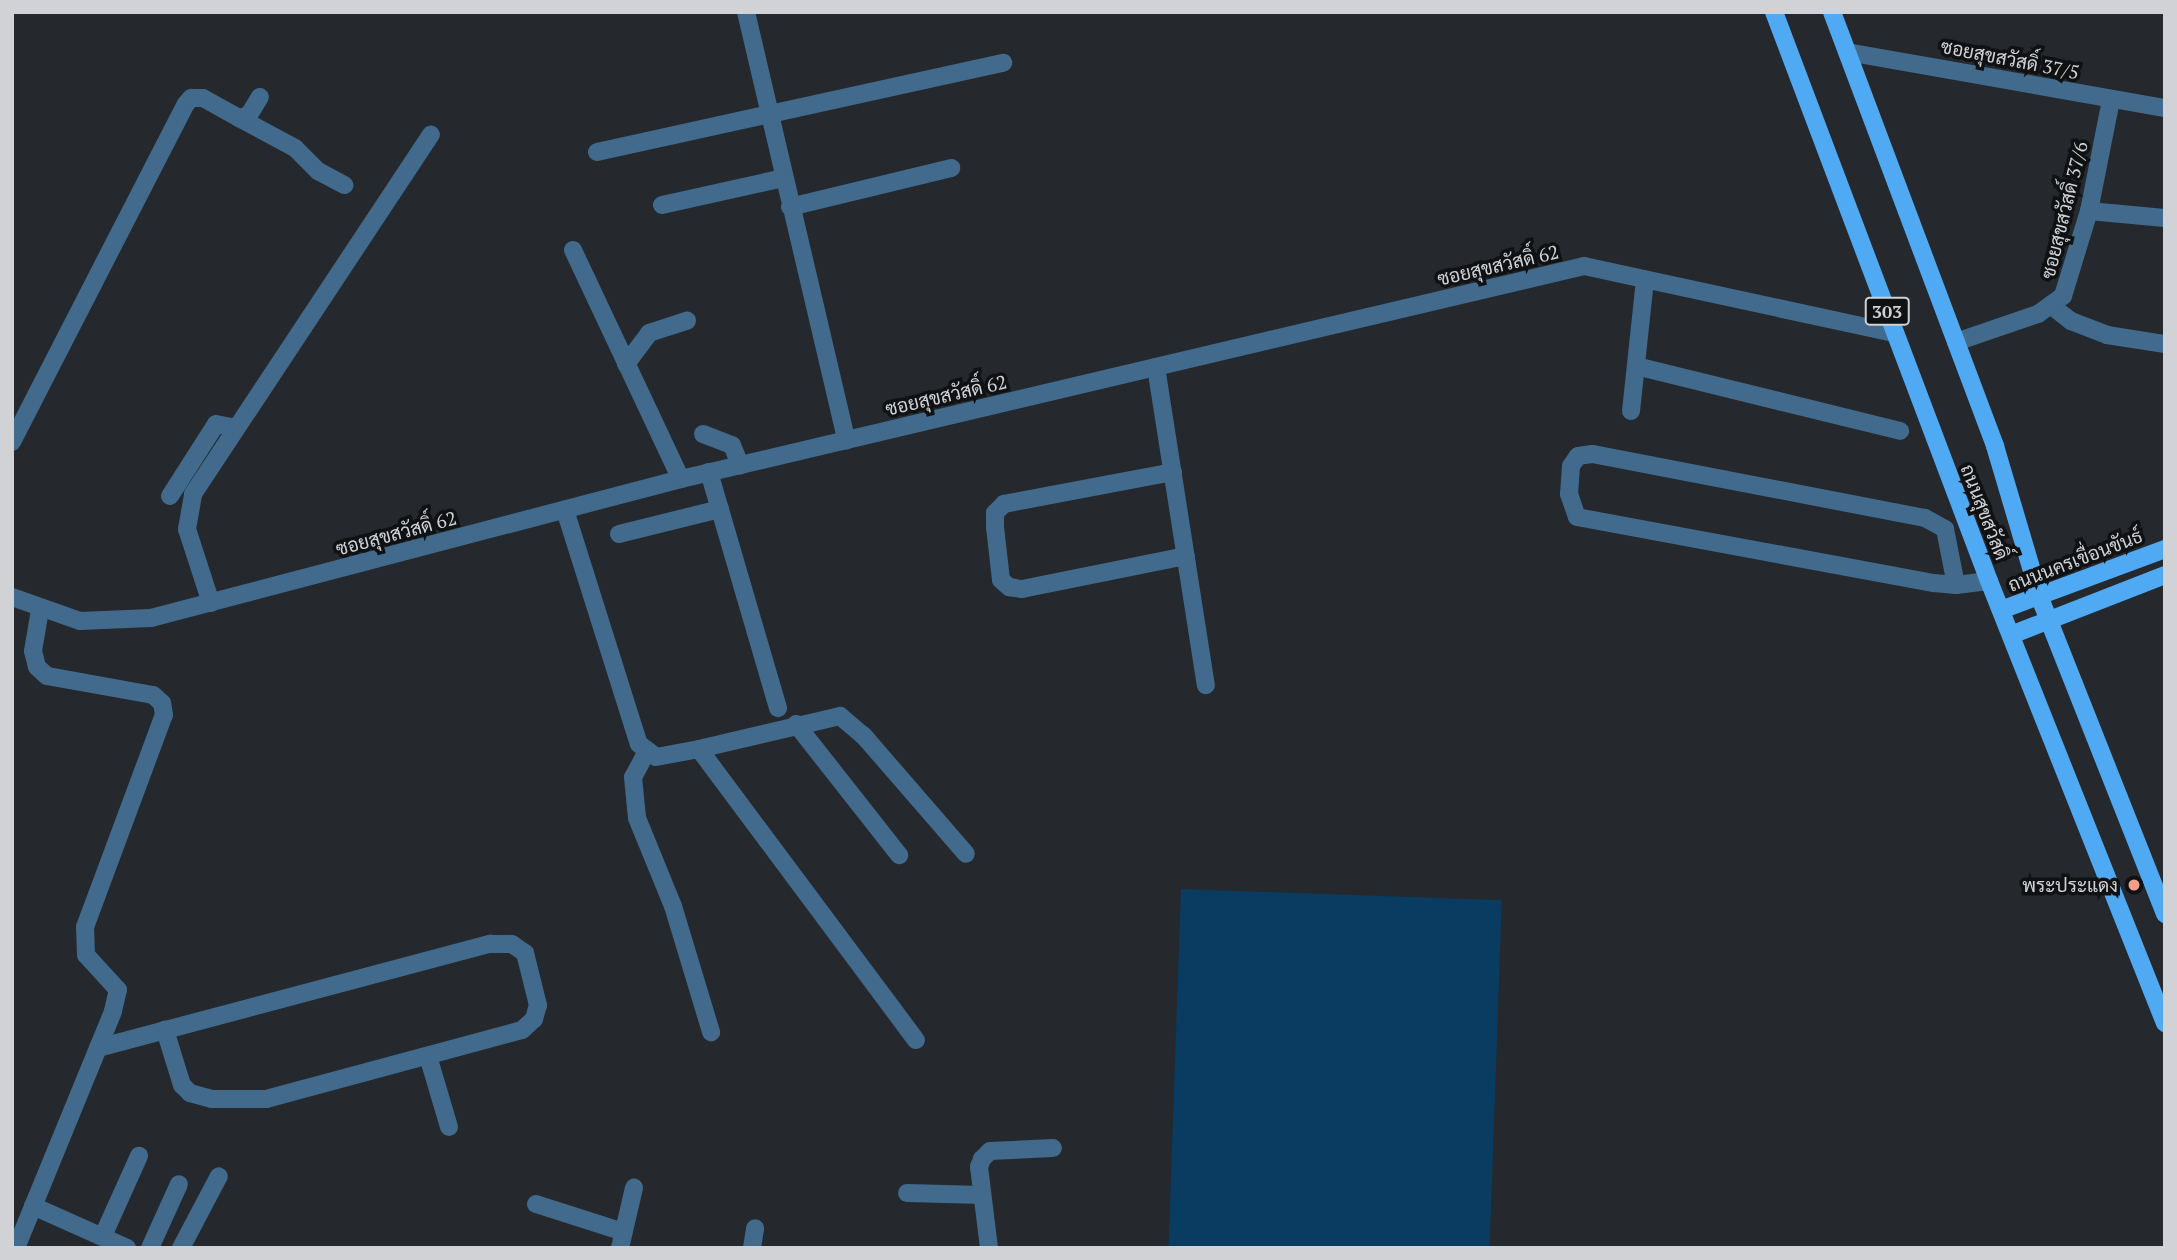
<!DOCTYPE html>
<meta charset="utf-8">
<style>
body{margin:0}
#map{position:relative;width:2177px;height:1260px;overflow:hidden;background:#25292d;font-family:"PT Serif",Sarabun,serif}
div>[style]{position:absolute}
.building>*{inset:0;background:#093c60;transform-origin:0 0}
.minor>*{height:18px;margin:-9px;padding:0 9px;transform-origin:9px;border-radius:9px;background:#416a8d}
.major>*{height:18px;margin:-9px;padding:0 9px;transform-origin:9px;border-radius:9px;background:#50a9f3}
.dots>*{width:19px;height:19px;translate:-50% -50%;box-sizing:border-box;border:4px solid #0f1113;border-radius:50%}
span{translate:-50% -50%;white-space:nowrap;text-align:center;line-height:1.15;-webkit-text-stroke:7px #0f1113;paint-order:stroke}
.shield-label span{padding:2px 5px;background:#0f1113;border:2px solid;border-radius:5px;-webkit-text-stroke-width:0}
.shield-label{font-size:18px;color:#d0d2d5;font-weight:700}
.street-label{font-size:19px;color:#d0d2d5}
.poi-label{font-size:19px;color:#d0d2d5}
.right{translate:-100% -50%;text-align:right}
.frame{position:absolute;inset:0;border:14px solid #d0d2d5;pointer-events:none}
</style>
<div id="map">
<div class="building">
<div style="left:1181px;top:889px;width:321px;height:359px;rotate:2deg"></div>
</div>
<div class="minor">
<div style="left:746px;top:12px;width:440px;rotate:76.8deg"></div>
<div style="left:1847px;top:52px;width:323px;rotate:10deg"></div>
<div style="left:239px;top:118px;width:64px;rotate:28.2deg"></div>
<div style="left:295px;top:148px;width:33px;rotate:45deg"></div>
<div style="left:318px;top:171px;width:30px;rotate:28deg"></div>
<div style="left:597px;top:152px;width:416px;rotate:-12.4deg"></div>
<div style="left:662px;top:205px;width:125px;rotate:-12.5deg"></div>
<div style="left:790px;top:207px;width:166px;rotate:-13.6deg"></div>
<div style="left:2089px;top:211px;width:76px;rotate:5.3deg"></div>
<div style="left:573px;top:250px;width:253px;rotate:64.8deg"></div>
<div style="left:2053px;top:307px;width:23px;rotate:38deg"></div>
<div style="left:2071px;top:321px;width:39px;rotate:21deg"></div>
<div style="left:2107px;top:335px;width:59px;rotate:8.8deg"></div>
<div style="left:1956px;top:342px;width:87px;rotate:-18.9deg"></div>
<div style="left:2038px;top:314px;width:31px;rotate:-36deg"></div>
<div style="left:2063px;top:296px;width:89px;rotate:-73deg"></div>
<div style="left:2089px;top:211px;width:113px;rotate:-78.8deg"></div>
<div style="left:626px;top:364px;width:39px;rotate:-53deg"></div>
<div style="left:649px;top:333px;width:40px;rotate:-18deg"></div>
<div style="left:1636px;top:366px;width:272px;rotate:13.8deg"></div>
<div style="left:1156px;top:367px;width:322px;rotate:81.1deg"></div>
<div style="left:1631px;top:411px;width:132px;rotate:-83.9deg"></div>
<div style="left:703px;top:434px;width:31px;rotate:21deg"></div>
<div style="left:732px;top:445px;width:22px;rotate:68deg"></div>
<div style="left:12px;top:442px;width:380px;rotate:-62.8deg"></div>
<div style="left:186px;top:104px;width:8px;rotate:-50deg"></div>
<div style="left:191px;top:98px;width:12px"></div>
<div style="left:203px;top:98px;width:41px;rotate:29.1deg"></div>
<div style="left:239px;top:118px;width:10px;rotate:-17deg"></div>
<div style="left:249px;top:115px;width:21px;rotate:-59deg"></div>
<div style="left:709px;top:472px;width:246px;rotate:73.7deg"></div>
<div style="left:1173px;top:472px;width:172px;rotate:169.3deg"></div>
<div style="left:1004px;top:504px;width:13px;rotate:135deg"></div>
<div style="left:995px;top:513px;width:14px;rotate:90deg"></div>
<div style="left:995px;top:527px;width:53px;rotate:83.5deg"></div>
<div style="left:1001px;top:580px;width:11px;rotate:41deg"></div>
<div style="left:1009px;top:587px;width:13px;rotate:9deg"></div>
<div style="left:1022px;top:589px;width:167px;rotate:-11.4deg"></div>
<div style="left:170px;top:496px;width:85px;rotate:-57.4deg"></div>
<div style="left:216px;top:424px;width:20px;rotate:11deg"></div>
<div style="left:565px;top:510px;width:245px;rotate:72.5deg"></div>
<div style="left:639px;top:744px;width:21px;rotate:37deg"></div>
<div style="left:656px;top:757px;width:44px;rotate:-10.5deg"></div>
<div style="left:699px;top:749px;width:363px;rotate:53.3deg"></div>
<div style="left:619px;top:534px;width:104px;rotate:-13.9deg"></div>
<div style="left:1956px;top:585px;width:57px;rotate:-101.1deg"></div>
<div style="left:1945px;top:529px;width:23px;rotate:-151deg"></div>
<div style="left:1925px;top:518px;width:339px;rotate:-169.1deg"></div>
<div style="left:1592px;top:454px;width:14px;rotate:172deg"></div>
<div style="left:1578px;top:456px;width:12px;rotate:125deg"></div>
<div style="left:1571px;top:466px;width:28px;rotate:94deg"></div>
<div style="left:1569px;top:494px;width:24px;rotate:71deg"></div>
<div style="left:1577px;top:517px;width:363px;rotate:10.5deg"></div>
<div style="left:1934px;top:583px;width:22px;rotate:5deg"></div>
<div style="left:1956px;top:585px;width:33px;rotate:-7deg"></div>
<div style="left:12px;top:597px;width:72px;rotate:19.4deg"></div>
<div style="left:80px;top:621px;width:71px;rotate:-2.4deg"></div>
<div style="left:151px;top:618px;width:548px;rotate:-14.7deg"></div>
<div style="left:681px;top:479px;width:928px;rotate:-13.27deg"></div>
<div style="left:1584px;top:266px;width:318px;rotate:12.2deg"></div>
<div style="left:211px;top:603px;width:78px;rotate:-108deg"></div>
<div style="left:187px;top:529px;width:36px;rotate:-80deg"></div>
<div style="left:193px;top:494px;width:431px;rotate:-56.5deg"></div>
<div style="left:796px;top:724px;width:167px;rotate:51.8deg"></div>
<div style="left:699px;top:749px;width:145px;rotate:-13.2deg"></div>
<div style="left:840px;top:716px;width:30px;rotate:40deg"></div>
<div style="left:863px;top:735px;width:157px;rotate:49.1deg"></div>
<div style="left:646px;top:753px;width:27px;rotate:118deg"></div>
<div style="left:633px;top:777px;width:41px;rotate:84.4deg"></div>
<div style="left:637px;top:818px;width:95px;rotate:67.8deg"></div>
<div style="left:673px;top:906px;width:132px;rotate:73.2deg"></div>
<div style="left:98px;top:1048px;width:406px;rotate:-14.9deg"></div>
<div style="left:490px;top:944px;width:22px"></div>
<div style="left:512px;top:944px;width:16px;rotate:35deg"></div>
<div style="left:525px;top:953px;width:54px;rotate:76deg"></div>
<div style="left:538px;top:1005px;width:15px;rotate:106deg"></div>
<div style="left:534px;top:1019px;width:16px;rotate:137deg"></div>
<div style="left:522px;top:1030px;width:264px;rotate:164.9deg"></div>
<div style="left:267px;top:1099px;width:55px;rotate:180deg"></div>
<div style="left:212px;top:1099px;width:23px;rotate:-165deg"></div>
<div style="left:190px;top:1093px;width:11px;rotate:-135deg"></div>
<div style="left:182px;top:1085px;width:58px;rotate:-107.2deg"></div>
<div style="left:428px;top:1056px;width:74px;rotate:73.5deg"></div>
<div style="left:907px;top:1193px;width:75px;rotate:1.5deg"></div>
<div style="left:536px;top:1204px;width:92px;rotate:17.7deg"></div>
<div style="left:33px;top:1206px;width:103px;rotate:24.1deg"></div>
<div style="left:103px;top:1236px;width:88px;rotate:-65.8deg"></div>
<div style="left:16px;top:1248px;width:256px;rotate:-67.7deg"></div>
<div style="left:113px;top:1011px;width:22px;rotate:-77deg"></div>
<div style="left:118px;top:990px;width:47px;rotate:-132.4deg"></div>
<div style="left:86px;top:955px;width:28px;rotate:-92deg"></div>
<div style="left:85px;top:927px;width:226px;rotate:-69.6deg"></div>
<div style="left:164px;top:715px;width:12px;rotate:-99deg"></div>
<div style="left:162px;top:703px;width:12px;rotate:-138deg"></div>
<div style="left:153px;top:695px;width:108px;rotate:-169.8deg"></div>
<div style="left:47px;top:676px;width:13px;rotate:-138deg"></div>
<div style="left:37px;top:667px;width:16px;rotate:-104deg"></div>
<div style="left:33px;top:651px;width:42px;rotate:-80.3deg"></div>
<div style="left:150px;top:1248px;width:70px;rotate:-65.6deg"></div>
<div style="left:181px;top:1248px;width:81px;rotate:-62.2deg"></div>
<div style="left:620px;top:1248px;width:62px;rotate:-76.9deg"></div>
<div style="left:752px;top:1248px;width:20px;rotate:-81deg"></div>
<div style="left:989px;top:1248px;width:82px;rotate:-97deg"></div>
<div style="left:979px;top:1167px;width:9px;rotate:-69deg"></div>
<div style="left:982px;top:1159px;width:11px;rotate:-45deg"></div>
<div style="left:990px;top:1151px;width:63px;rotate:-2.7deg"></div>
</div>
<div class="major">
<div style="left:1774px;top:12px;width:608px;rotate:69.3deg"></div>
<div style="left:1989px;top:581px;width:476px;rotate:68.3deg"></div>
<div style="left:1832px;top:12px;width:464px;rotate:69.4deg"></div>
<div style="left:1995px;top:446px;width:159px;rotate:73.5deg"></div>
<div style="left:2040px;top:598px;width:340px;rotate:68.4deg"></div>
<div style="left:2001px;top:610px;width:175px;rotate:-20.4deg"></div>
<div style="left:2011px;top:635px;width:165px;rotate:-21.3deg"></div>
</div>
<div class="dots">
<div style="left:2134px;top:885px;background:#f49d8b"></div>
</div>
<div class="shield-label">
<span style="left:1887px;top:311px">303</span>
</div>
<div class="street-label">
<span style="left:2010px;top:59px;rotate:11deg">ซอยสุขสวัสดิ์ 37/5</span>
<span style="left:2064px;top:210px;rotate:-76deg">ซอยสุขสวัสดิ์ 37/6</span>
<span style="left:1498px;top:265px;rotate:-13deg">ซอยสุขสวัสดิ์ 62</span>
<span style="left:946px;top:395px;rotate:-13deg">ซอยสุขสวัสดิ์ 62</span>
<span style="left:1985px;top:512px;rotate:69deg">ถนนสุขสวัสดิ์</span>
<span style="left:396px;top:533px;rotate:-15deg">ซอยสุขสวัสดิ์ 62</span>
<span style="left:2075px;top:560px;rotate:-21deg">ถนนนครเขื่อนขันธ์</span>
</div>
<div class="poi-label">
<span class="right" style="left:2118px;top:885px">พระประแดง</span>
</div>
<div class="frame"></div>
</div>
